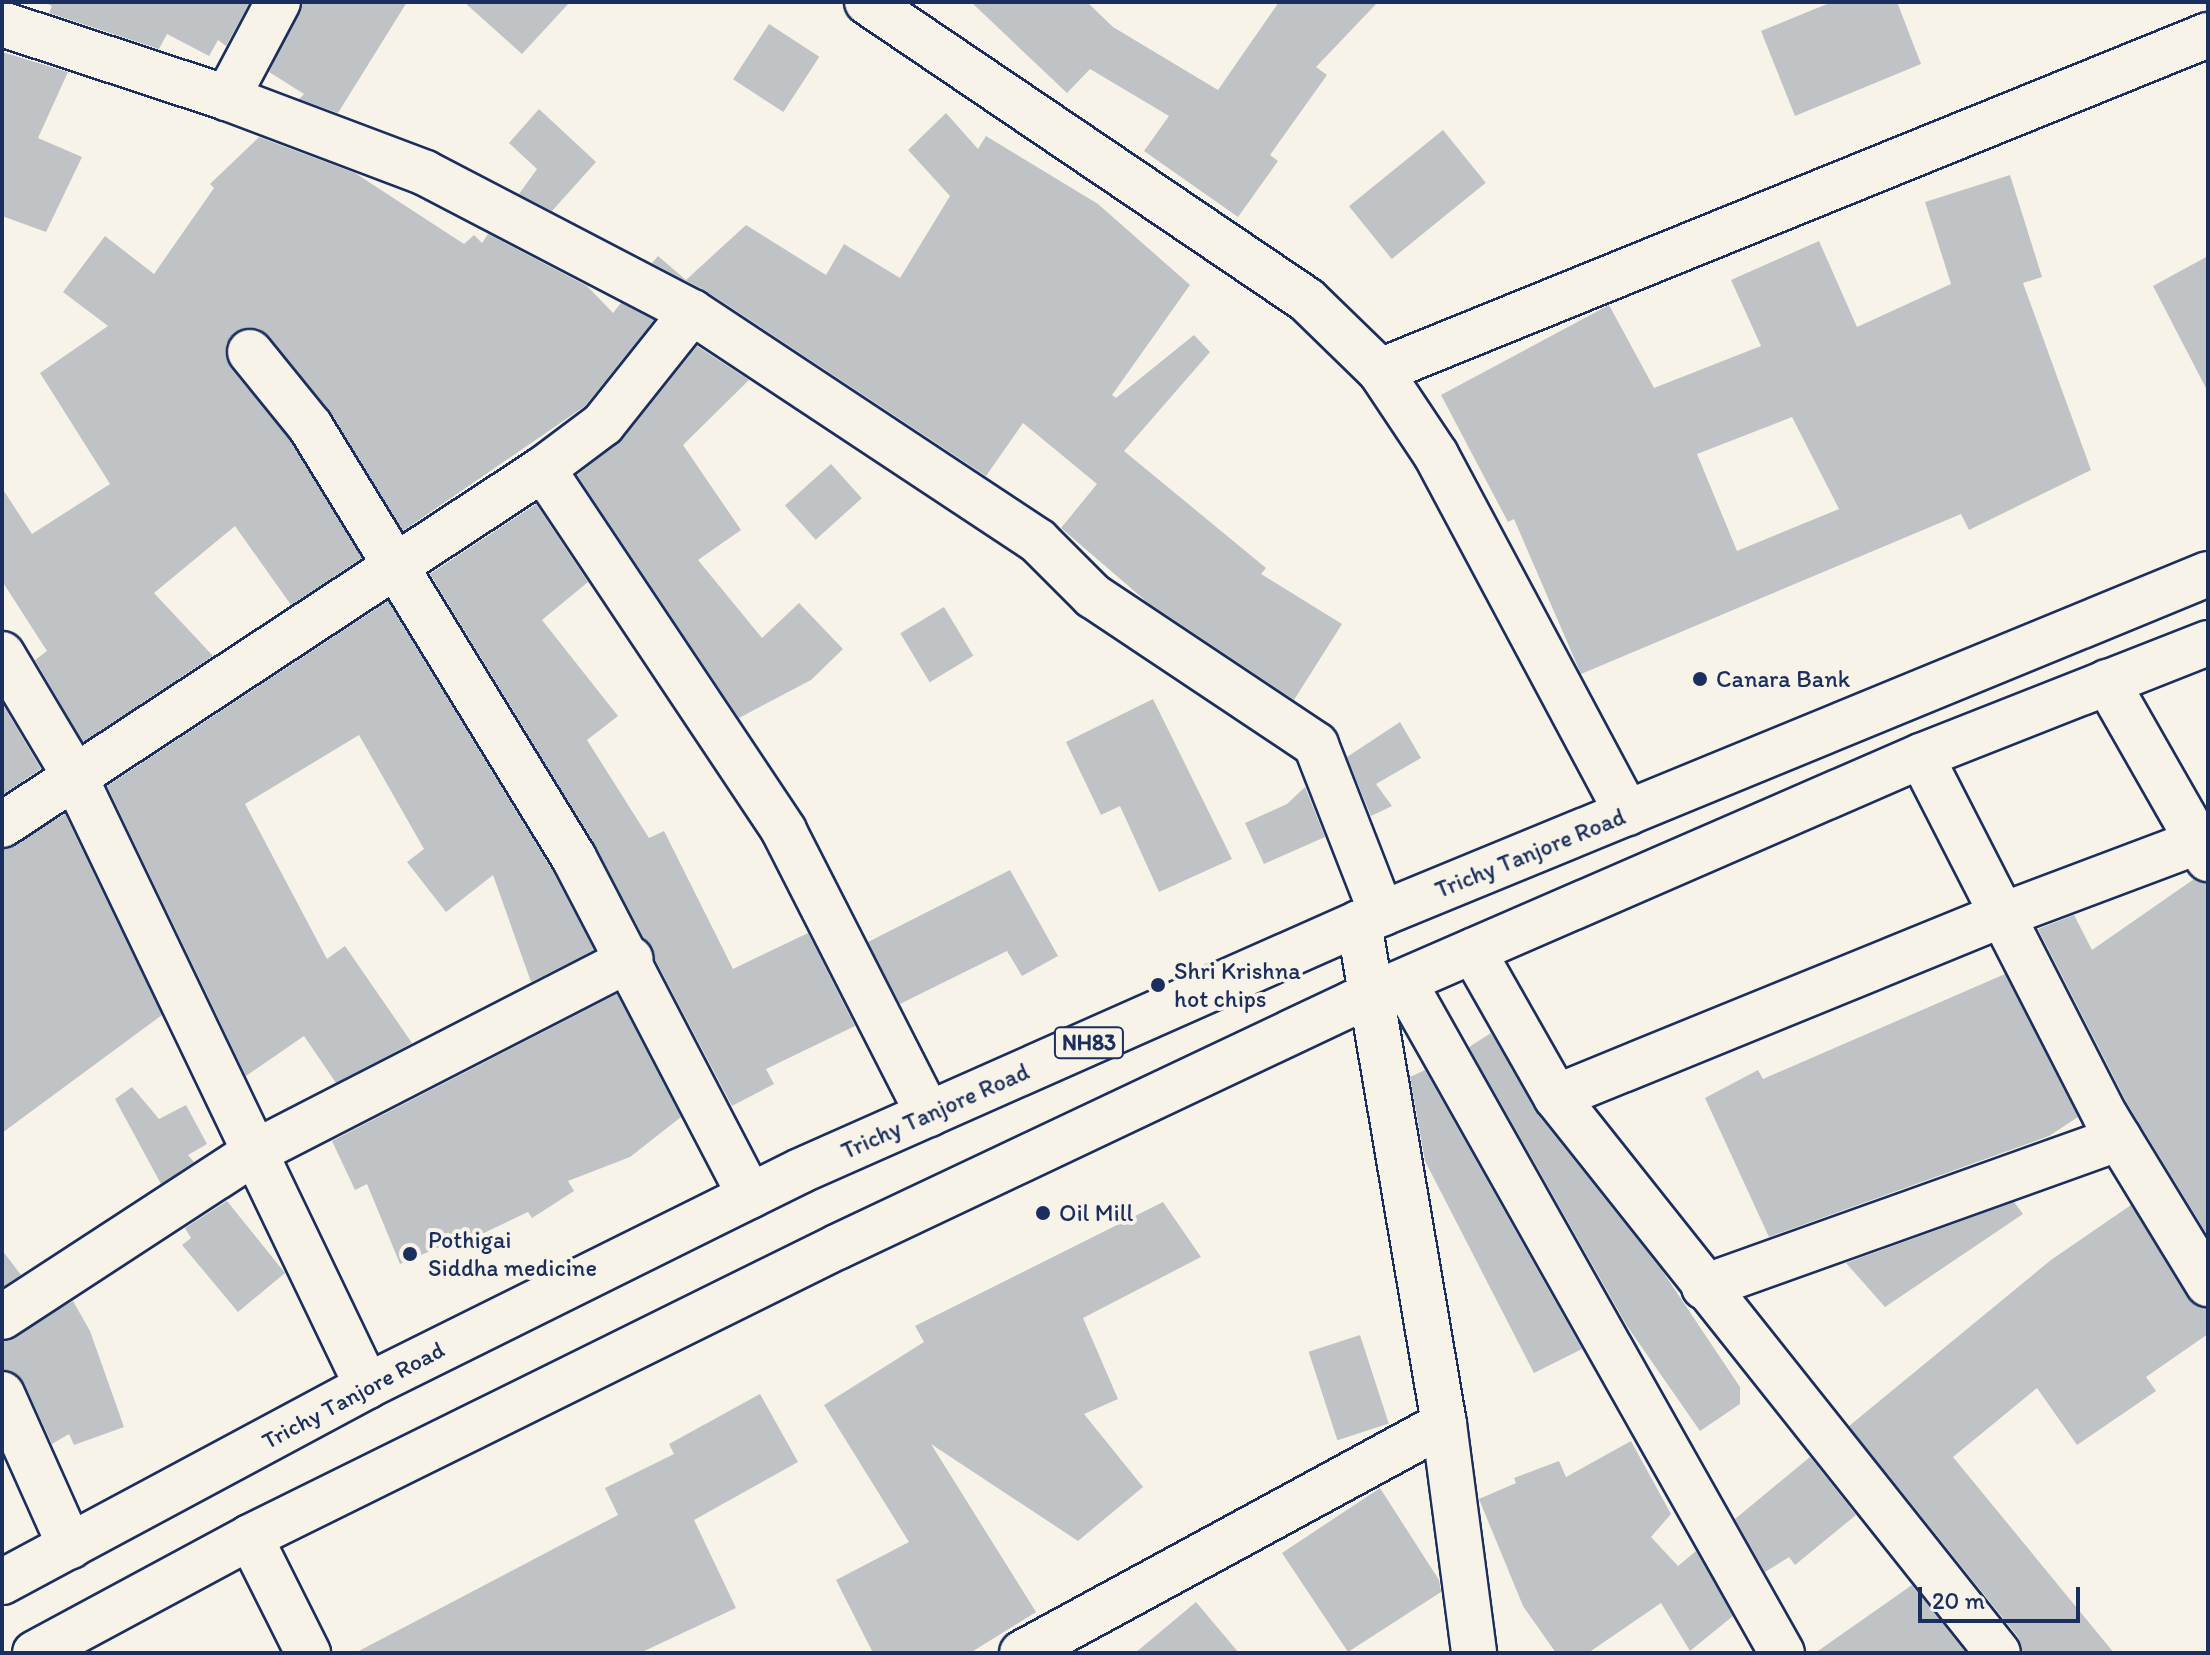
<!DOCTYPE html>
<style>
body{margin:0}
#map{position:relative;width:2210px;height:1655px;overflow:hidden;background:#f7f3e8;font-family:Itim,sans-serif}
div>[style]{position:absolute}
.building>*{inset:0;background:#c0c3c5;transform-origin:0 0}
.roads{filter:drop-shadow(2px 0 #1b2f5e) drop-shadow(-2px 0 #1b2f5e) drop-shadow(0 2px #1b2f5e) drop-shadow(0 -2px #1b2f5e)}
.minor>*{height:44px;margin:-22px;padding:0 22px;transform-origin:22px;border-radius:22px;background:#f7f3e8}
.tertiary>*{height:44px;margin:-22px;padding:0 22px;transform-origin:22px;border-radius:22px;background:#f7f3e8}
.trunk>*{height:44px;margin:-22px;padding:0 22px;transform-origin:22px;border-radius:22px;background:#f7f3e8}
.dots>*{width:22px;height:22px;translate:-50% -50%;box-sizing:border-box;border:4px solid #f7f3e8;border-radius:50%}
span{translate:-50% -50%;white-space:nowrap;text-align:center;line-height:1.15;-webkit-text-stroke:8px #f7f3e8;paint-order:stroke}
.shield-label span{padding:2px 6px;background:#f7f3e8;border:2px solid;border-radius:6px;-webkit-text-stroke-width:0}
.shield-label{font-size:22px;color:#1b2f5e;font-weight:700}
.poi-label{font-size:24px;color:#1b2f5e}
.left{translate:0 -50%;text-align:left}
.street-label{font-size:24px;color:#1b2f5e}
.frame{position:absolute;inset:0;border:4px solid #1b2f5e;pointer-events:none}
.scale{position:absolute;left:1918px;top:1587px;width:162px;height:36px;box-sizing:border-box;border:4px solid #1b2f5e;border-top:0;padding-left:10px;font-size:24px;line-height:28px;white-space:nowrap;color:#1b2f5e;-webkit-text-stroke:6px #f7f3e8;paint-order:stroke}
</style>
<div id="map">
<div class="building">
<div style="clip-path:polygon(44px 2px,250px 2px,226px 46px,218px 40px,209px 56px,167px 34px,159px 49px,49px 13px,52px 6px)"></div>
<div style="clip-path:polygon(303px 2px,407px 2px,338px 113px,299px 99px,304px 94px,269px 72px)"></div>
<div style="clip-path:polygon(464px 2px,570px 2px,522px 54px)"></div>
<div style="clip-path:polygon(971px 2px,1087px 2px,1113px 27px,1218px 90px,1279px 2px,1378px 2px,1316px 67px,1327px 75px,1270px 155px,1278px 161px,1238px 217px,1144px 151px,1169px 116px,1090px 69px,1067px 93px)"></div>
<div style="clip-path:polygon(1832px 2px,1897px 2px,1921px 64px,1795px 116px,1761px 31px)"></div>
<div style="left:769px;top:24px;width:60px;height:66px;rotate:33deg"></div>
<div style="clip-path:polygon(2px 52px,68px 72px,38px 138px,82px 157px,46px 232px,2px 216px)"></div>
<div style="clip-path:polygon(539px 109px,596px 162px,552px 211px,519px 194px,537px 169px,509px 143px)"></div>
<div style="clip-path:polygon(946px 113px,978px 149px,986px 136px,1098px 204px,1190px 285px,1112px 395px,1116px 398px,1194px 335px,1210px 352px,1124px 451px,1266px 568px,1261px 574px,1342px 624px,1294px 700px,1147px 602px,1061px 528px,1097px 484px,1023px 423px,986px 476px,706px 291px,652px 263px,658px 256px,686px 280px,746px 225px,826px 275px,844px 244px,900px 278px,950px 196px,908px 150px)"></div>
<div style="left:1443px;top:130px;width:68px;height:121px;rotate:51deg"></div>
<div style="clip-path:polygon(259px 137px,355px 173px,464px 244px,474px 235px,482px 243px,488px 234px,587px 286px,613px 313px,621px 303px,654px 320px,585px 406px,403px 531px,331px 413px,269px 336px,258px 328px,235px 332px,226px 344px,230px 367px,290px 440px,362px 558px,291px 605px,235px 526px,154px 593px,213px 656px,83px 742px,35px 660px,47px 651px,2px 581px,2px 488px,32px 534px,110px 484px,40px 373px,108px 326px,63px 292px,105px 236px,154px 274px,214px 188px,210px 184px)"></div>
<div style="clip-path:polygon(evenodd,2010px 175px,2042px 277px,2023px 283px,2091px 470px,1969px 530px,1961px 514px,1581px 674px,1514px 519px,1508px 522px,1441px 395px,1609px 305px,1654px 388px,1761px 346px,1731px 280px,1819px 241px,1857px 327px,1951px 284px,1925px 202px,2010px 175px,1792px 417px,1839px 509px,1737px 551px,1697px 454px,1792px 417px)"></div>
<div style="clip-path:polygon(2208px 256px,2208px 392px,2153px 286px)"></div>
<div style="clip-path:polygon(697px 346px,749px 380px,683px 445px,741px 530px,698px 560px,762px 638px,799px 603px,843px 649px,811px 680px,739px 718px,577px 475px,622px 440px)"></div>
<div style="left:831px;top:464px;width:46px;height:62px;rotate:48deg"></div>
<div style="clip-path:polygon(536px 504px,588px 582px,542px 620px,618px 716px,587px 740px,649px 838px,664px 831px,733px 969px,808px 933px,855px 1026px,766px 1069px,774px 1084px,732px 1106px,595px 845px,430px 574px)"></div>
<div style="clip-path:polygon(388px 601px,552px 870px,594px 950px,531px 982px,493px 875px,446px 912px,407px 862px,424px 849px,359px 735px,245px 804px,327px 959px,345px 946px,412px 1043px,336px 1083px,304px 1036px,246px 1076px,107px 786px)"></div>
<div style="left:944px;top:607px;width:57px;height:51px;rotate:59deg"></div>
<div style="clip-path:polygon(1153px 699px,1232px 859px,1159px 892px,1120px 806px,1101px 815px,1066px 742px)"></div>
<div style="clip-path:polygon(2px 703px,41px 769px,2px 795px)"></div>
<div style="clip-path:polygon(1400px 722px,1421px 758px,1376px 784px,1392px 806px,1371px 816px,1347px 757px)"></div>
<div style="clip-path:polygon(1305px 787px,1325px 837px,1264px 864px,1245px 823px,1287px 804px)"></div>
<div style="clip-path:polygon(65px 814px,162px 1015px,2px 1133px,2px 850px)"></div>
<div style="clip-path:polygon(1010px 870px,1058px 956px,1022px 976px,1007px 951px,900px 1004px,868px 942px)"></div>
<div style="clip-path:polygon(2194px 879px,2208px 884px,2208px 1236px,2128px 1105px,2038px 929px,2074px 915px,2092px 950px)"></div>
<div style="clip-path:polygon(2005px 974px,2078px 1117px,2049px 1136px,1769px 1237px,1705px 1098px,1758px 1070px,1763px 1079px)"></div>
<div style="clip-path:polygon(617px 994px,681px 1117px,630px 1157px,568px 1181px,574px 1191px,532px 1218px,528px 1212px,459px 1245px,456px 1240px,400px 1264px,367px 1184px,355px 1190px,332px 1141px)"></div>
<div style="clip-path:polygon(1491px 1033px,1536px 1112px,1661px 1269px,1740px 1387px,1740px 1404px,1700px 1431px,1627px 1326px,1469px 1047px)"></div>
<div style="clip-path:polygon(1425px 1070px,1582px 1349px,1534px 1373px,1425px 1161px,1410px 1077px)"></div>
<div style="clip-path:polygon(132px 1087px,159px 1119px,186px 1105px,207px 1144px,188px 1155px,194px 1162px,161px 1184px,115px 1099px)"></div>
<div style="clip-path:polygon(227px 1201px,285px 1273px,238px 1312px,182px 1245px,191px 1238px,185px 1228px)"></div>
<div style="clip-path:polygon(1163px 1202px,1201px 1257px,1083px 1318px,1118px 1399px,1084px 1414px,1143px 1487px,1078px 1541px,931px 1444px,1036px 1612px,970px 1653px,873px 1653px,836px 1580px,909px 1542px,824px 1405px,924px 1342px,915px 1326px)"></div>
<div style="clip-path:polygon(2014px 1202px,2023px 1214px,1885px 1307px,1846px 1263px)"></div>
<div style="clip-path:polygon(2131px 1205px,2187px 1297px,2208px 1309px,2208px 1334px,2146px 1377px,2156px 1391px,2077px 1445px,2037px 1388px,1953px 1457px,2114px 1653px,2022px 1653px,2018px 1637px,1849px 1426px,2051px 1260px)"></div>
<div style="clip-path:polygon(2px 1250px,21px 1275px,2px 1287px)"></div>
<div style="clip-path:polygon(73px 1301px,90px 1331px,124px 1427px,74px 1445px,69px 1434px,52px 1444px,24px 1383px,2px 1369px,2px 1342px)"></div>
<div style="left:1360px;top:1335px;width:93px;height:54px;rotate:72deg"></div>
<div style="clip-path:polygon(760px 1394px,798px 1462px,694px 1520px,736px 1608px,640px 1653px,355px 1653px,618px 1515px,605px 1488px,674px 1454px,669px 1444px)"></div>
<div style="clip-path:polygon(1631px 1441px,1671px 1514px,1651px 1537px,1678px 1566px,1696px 1551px,1733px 1616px,1690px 1651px,1661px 1603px,1588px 1653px,1556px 1653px,1523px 1606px,1479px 1499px,1516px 1483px,1514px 1478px,1559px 1461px,1566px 1477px)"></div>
<div style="clip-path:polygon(1810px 1457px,1856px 1515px,1795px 1565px,1789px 1557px,1765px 1572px,1735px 1519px)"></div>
<div style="clip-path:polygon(1380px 1488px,1439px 1580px,1441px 1592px,1348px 1652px,1282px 1553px)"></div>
<div style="clip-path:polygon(1912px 1585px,1966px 1653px,1815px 1653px)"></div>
<div style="clip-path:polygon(1196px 1602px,1239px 1653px,1135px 1653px)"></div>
</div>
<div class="roads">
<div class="minor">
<div style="left:278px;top:2px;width:109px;rotate:118deg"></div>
<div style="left:227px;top:98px;width:212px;rotate:20.7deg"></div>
<div style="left:425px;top:173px;width:301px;rotate:27.5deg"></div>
<div style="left:692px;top:312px;width:415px;rotate:33.5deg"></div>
<div style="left:1038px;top:541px;width:78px;rotate:45deg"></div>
<div style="left:1093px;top:596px;width:268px;rotate:33.7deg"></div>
<div style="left:1316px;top:745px;width:181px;rotate:68.7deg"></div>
<div style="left:867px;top:2px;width:531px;rotate:34.11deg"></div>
<div style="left:1307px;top:300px;width:102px;rotate:44.2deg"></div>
<div style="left:1380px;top:371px;width:101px;rotate:56.3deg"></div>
<div style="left:1436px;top:455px;width:406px;rotate:61.9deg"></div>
<div style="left:2px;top:24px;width:237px;rotate:18.2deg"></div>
<div style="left:250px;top:352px;width:95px;rotate:51deg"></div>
<div style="left:310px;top:426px;width:506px;rotate:58.57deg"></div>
<div style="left:574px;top:858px;width:381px;rotate:62.5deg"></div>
<div style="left:1380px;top:371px;width:894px;rotate:-22.09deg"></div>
<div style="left:543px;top:469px;width:435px;rotate:56.3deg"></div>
<div style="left:784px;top:831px;width:318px;rotate:63deg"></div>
<div style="left:2px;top:654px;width:141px;rotate:59.2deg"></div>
<div style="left:74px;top:775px;width:678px;rotate:64.38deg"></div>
<div style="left:2107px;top:682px;width:204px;rotate:60.3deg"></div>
<div style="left:1921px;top:756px;width:406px;rotate:62.9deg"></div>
<div style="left:2106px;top:1117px;width:196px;rotate:58.6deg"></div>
<div style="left:2px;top:825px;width:648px;rotate:-33.35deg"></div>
<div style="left:543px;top:469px;width:75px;rotate:-36.9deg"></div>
<div style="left:603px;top:424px;width:143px;rotate:-51.5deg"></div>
<div style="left:1473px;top:951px;width:168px;rotate:60.4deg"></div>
<div style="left:1556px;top:1097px;width:710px;rotate:51.52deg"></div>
<div style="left:1404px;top:982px;width:770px;rotate:60.61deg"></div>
<div style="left:1556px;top:1097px;width:483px;rotate:-22.2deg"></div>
<div style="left:2003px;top:915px;width:219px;rotate:-20.6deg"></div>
<div style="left:1704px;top:1287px;width:441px;rotate:-19.7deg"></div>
<div style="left:2px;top:1317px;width:304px;rotate:-33.1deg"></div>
<div style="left:257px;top:1151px;width:420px;rotate:-27.2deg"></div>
<div style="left:2px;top:1394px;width:167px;rotate:65.9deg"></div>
<div style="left:250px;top:1537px;width:130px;rotate:63.4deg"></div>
<div style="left:1022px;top:1653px;width:480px;rotate:-28.5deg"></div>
</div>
<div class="tertiary">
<div style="left:1359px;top:923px;width:508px;rotate:80.37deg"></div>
<div style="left:1444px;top:1424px;width:231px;rotate:82.5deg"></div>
</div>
<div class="trunk">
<div style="left:2px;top:1582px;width:414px;rotate:-28.2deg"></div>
<div style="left:367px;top:1386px;width:483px;rotate:-26.4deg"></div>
<div style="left:800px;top:1171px;width:612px;rotate:-23.92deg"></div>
<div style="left:1359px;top:923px;width:918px;rotate:-22.35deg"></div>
<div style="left:35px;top:1653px;width:244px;rotate:-28.3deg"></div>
<div style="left:250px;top:1537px;width:655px;rotate:-26.29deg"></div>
<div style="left:837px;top:1247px;width:571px;rotate:-25.31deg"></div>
<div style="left:1353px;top:1003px;width:619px;rotate:-23.5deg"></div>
<div style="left:1921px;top:756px;width:308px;rotate:-21.5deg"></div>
</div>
</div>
<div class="dots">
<div style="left:1700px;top:679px;background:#1b2f5e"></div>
<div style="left:1158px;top:985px;background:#1b2f5e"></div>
<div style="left:1043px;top:1213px;background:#1b2f5e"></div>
<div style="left:410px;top:1254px;background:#1b2f5e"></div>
</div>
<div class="shield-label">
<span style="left:1089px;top:1043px">NH83</span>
</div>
<div class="poi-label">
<span class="left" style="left:1716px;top:679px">Canara Bank</span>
<span class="left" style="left:1174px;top:985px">Shri Krishna<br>hot chips</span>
<span class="left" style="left:1059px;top:1213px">Oil Mill</span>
<span class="left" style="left:428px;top:1254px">Pothigai<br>Siddha medicine</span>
</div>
<div class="street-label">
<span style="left:1530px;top:853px;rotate:-22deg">Trichy Tanjore Road</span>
<span style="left:935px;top:1111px;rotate:-24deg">Trichy Tanjore Road</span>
<span style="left:353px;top:1395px;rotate:-28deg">Trichy Tanjore Road</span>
</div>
<div class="frame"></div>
<div class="scale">20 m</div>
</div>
